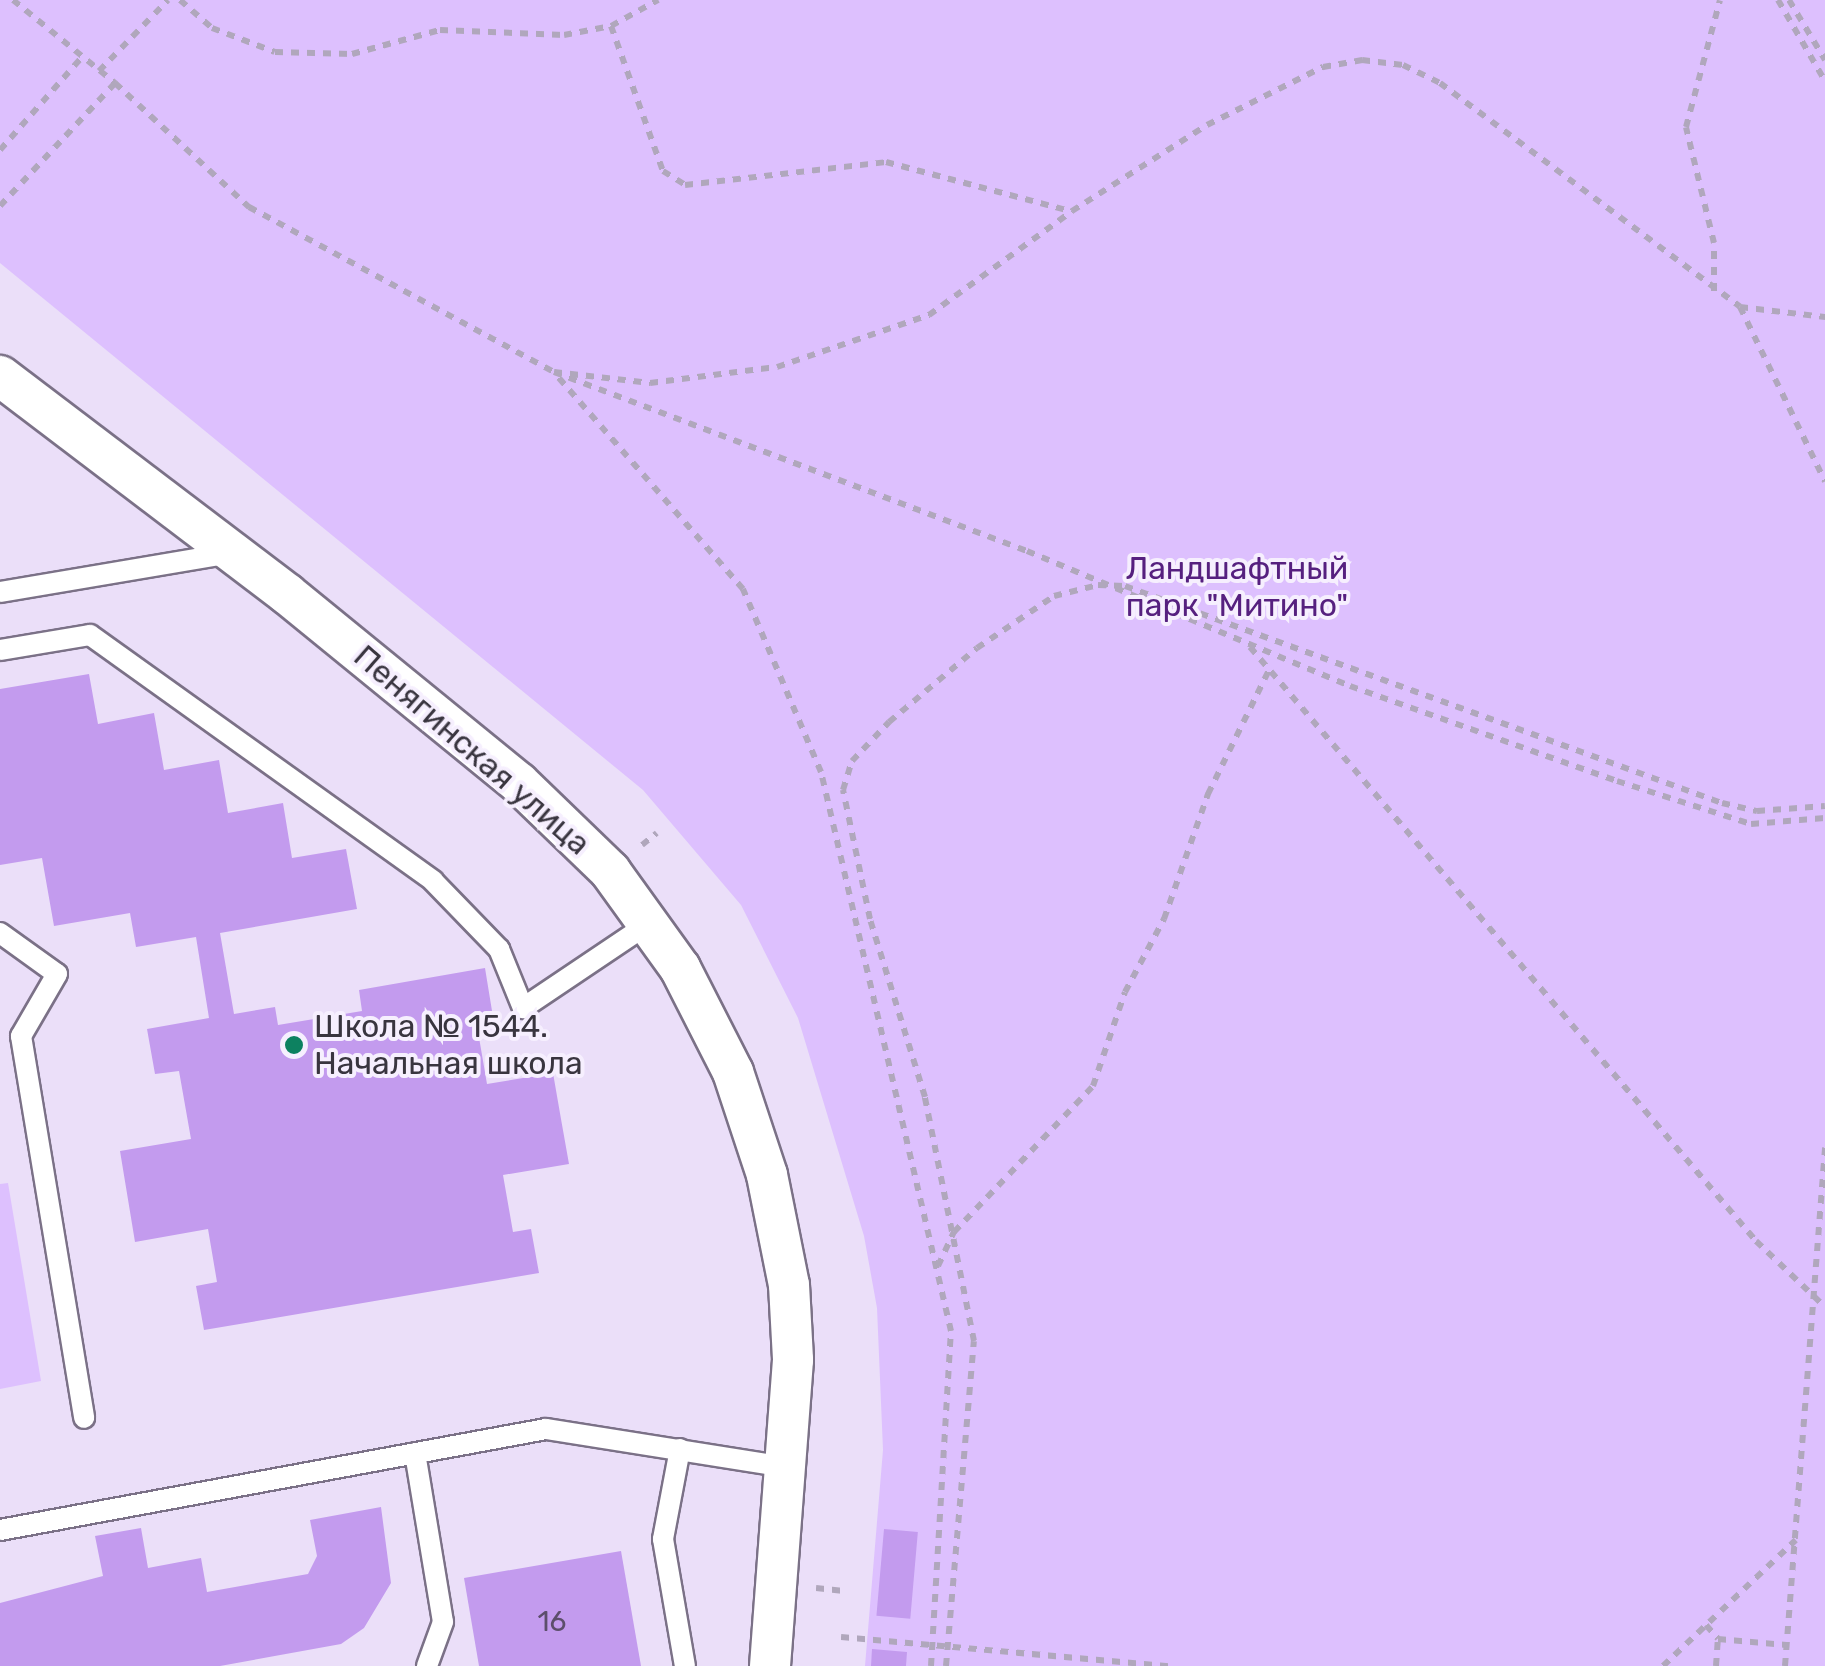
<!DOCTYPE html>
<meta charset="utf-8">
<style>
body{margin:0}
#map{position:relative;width:1825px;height:1666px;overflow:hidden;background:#ebdff9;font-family:Rubik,sans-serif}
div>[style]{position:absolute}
.green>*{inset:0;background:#ddc0fe}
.building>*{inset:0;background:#c39bee;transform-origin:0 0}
.path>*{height:6px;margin-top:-3px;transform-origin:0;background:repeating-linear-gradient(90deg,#b0a7bc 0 8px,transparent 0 16px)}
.roads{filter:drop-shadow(2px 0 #7b7187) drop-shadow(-2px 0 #7b7187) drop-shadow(0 2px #7b7187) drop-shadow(0 -2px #7b7187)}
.lane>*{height:20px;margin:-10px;padding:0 10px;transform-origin:10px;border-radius:10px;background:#fff}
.street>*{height:40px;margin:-20px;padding:0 20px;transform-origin:20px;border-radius:20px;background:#fff}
.dots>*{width:28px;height:28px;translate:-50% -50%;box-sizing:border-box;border:5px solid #f6effe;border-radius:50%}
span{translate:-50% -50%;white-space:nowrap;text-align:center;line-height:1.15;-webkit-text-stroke:8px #f6effe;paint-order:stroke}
.number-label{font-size:28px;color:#5c4e6b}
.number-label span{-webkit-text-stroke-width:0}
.park-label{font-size:32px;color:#56207f}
.street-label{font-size:32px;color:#39353f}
.poi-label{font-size:32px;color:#39353f}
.left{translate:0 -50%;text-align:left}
</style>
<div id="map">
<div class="green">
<div style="clip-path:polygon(0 0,1825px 0,1825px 1666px,865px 1666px,883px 1450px,877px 1308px,864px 1236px,798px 1018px,741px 905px,643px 790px,0 263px)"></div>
<div style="clip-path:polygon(8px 1183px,41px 1381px,0 1389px,0 1184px)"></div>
</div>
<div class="building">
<div style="clip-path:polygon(89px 674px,98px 724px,154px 713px,164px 770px,219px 760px,228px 813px,283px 803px,292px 858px,346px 849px,357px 909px,220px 933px,234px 1014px,275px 1007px,278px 1025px,362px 1011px,359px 990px,485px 968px,493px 1017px,476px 1020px,487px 1084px,553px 1073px,561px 1119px,569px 1164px,503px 1175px,513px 1232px,531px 1229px,539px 1273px,204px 1330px,196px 1286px,217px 1282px,208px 1229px,135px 1242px,120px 1151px,191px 1139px,179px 1071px,155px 1074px,147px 1029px,209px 1018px,196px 937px,136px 947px,130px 913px,54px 926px,42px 858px,0 865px,0 689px)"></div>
<div style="clip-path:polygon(381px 1507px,391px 1583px,364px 1628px,341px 1644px,220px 1666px,0 1666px,0 1603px,103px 1576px,95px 1536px,141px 1528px,148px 1568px,201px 1558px,207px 1592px,308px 1574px,317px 1556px,310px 1520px)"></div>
<div style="left:884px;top:1529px;width:34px;height:87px;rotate:5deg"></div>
<div style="clip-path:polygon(621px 1551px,641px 1666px,479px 1666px,464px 1578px)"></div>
<div style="clip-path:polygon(872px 1649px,907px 1652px,906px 1666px,871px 1666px)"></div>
</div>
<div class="path">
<div style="left:13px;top:0;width:132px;rotate:39.1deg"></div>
<div style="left:115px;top:83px;width:183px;rotate:42.8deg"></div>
<div style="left:249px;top:207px;width:347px;rotate:28.4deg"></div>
<div style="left:554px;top:372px;width:97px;rotate:6.5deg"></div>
<div style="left:650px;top:383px;width:128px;rotate:-7.2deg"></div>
<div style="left:777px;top:367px;width:161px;rotate:-18.9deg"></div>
<div style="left:929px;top:315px;width:177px;rotate:-36deg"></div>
<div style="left:1072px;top:211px;width:160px;rotate:-32.5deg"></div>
<div style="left:1207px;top:125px;width:130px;rotate:-26.6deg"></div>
<div style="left:1323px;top:67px;width:40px;rotate:-10deg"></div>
<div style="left:1362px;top:60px;width:41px;rotate:7deg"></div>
<div style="left:1403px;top:65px;width:41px;rotate:25.9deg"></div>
<div style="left:1440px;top:83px;width:374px;rotate:36.7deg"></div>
<div style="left:1740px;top:307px;width:86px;rotate:6.7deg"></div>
<div style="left:180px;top:0;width:43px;rotate:41.2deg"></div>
<div style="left:212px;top:28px;width:67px;rotate:20.9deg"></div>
<div style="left:275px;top:52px;width:77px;rotate:1.5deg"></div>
<div style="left:352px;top:54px;width:91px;rotate:-15.3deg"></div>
<div style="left:440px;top:30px;width:124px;rotate:2.3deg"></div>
<div style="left:564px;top:35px;width:48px;rotate:-10.8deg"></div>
<div style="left:611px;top:26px;width:54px;rotate:-29deg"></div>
<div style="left:1778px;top:0;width:94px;rotate:59.9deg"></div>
<div style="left:1789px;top:0;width:70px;rotate:59deg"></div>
<div style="left:611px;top:26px;width:154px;rotate:70.3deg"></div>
<div style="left:663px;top:171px;width:26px;rotate:32deg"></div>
<div style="left:685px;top:185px;width:202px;rotate:-6.5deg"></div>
<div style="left:886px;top:162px;width:190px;rotate:14.9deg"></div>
<div style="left:99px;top:71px;width:99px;rotate:-45.8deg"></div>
<div style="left:0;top:150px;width:124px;rotate:-48.6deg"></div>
<div style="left:0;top:206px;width:168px;rotate:-46.9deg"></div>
<div style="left:1714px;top:291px;width:48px;rotate:-90deg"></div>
<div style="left:1714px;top:243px;width:119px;rotate:-103.6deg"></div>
<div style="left:1686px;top:127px;width:131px;rotate:-75deg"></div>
<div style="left:1740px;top:307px;width:194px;rotate:64deg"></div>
<div style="left:1250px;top:647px;width:780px;rotate:49.57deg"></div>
<div style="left:1756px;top:1241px;width:95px;rotate:43.7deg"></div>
<div style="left:642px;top:845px;width:19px;rotate:-39deg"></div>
<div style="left:938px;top:1266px;width:38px;rotate:-65deg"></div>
<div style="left:954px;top:1232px;width:202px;rotate:-46.4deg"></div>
<div style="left:1093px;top:1086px;width:99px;rotate:-71.2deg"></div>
<div style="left:1125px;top:992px;width:83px;rotate:-61.9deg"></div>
<div style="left:1164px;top:919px;width:133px;rotate:-70.6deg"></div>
<div style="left:1208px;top:794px;width:140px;rotate:-63.8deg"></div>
<div style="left:816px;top:1588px;width:28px;rotate:6deg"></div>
<div style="left:1706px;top:1625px;width:18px;rotate:49deg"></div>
<div style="left:1718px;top:1639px;width:69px;rotate:5deg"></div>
<div style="left:841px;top:1637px;width:329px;rotate:5.1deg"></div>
<div style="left:931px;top:1666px;width:336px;rotate:-86.6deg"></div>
<div style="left:951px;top:1331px;width:574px;rotate:-103.09deg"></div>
<div style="left:821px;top:772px;width:199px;rotate:-113.1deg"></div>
<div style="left:743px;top:589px;width:288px;rotate:-131.1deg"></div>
<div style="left:554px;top:372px;width:506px;rotate:20.73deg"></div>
<div style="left:1027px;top:551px;width:350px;rotate:22.7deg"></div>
<div style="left:1350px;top:686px;width:283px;rotate:19.6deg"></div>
<div style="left:1617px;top:781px;width:141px;rotate:17.8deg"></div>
<div style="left:1751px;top:824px;width:74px;rotate:-4.6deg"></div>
<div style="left:946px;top:1666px;width:326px;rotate:-85.1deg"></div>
<div style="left:974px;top:1341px;width:249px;rotate:-101.4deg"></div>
<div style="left:925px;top:1097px;width:186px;rotate:-107.2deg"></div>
<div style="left:870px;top:919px;width:132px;rotate:-101.8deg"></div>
<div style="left:843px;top:790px;width:30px;rotate:-73deg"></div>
<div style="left:852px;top:761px;width:54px;rotate:-46.5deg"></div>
<div style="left:889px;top:722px;width:115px;rotate:-40.1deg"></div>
<div style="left:977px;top:648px;width:93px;rotate:-34deg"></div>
<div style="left:1054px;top:596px;width:45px;rotate:-14deg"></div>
<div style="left:1098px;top:585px;width:27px;rotate:2deg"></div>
<div style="left:1125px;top:586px;width:635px;rotate:19.98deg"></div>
<div style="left:1722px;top:803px;width:36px;rotate:13deg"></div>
<div style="left:1757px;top:811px;width:68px;rotate:-4.2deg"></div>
<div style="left:1663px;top:1666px;width:183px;rotate:-43.5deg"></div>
<div style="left:1716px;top:1666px;width:27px;rotate:-86deg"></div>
<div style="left:1785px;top:1666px;width:520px;rotate:-85.58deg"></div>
</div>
<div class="roads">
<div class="lane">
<div style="left:0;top:592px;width:234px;rotate:-9.6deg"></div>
<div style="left:0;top:650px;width:91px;rotate:-9.5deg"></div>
<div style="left:90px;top:635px;width:422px;rotate:35.6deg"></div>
<div style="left:433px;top:881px;width:95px;rotate:45.9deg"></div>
<div style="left:499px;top:949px;width:64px;rotate:67.9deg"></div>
<div style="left:523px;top:1008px;width:151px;rotate:-33.9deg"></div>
<div style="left:0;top:933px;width:70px;rotate:35.7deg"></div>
<div style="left:57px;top:974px;width:72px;rotate:120.1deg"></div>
<div style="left:21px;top:1036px;width:387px;rotate:80.6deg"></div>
<div style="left:680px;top:1449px;width:92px;rotate:100.7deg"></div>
<div style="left:663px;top:1539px;width:129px;rotate:80.2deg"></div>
<div style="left:415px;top:1453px;width:171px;rotate:80.6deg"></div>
<div style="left:443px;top:1622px;width:47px;rotate:110deg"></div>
<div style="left:0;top:1530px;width:555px;rotate:-10.48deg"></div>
<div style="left:546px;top:1429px;width:243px;rotate:9deg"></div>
</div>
<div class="street">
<div style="left:0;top:376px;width:360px;rotate:37.2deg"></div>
<div style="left:287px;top:594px;width:299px;rotate:39.2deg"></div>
<div style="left:519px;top:783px;width:127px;rotate:44deg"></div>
<div style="left:610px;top:871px;width:120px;rotate:54.2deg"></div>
<div style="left:680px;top:968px;width:117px;rotate:63deg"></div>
<div style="left:733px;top:1072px;width:108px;rotate:71.7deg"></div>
<div style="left:767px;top:1175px;width:112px;rotate:78.7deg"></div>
<div style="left:789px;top:1285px;width:75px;rotate:86.9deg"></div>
<div style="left:793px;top:1360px;width:307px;rotate:94.3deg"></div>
</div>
</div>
<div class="dots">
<div style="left:294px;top:1045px;background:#0d8160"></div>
</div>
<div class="number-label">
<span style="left:552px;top:1622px">16</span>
</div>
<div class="park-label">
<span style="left:1237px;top:587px">Ландшафтный<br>парк "Митино"</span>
</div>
<div class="street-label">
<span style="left:472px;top:750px;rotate:41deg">Пенягинская улица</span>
</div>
<div class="poi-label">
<span class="left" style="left:314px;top:1045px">Школа № 1544.<br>Начальная школа</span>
</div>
</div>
